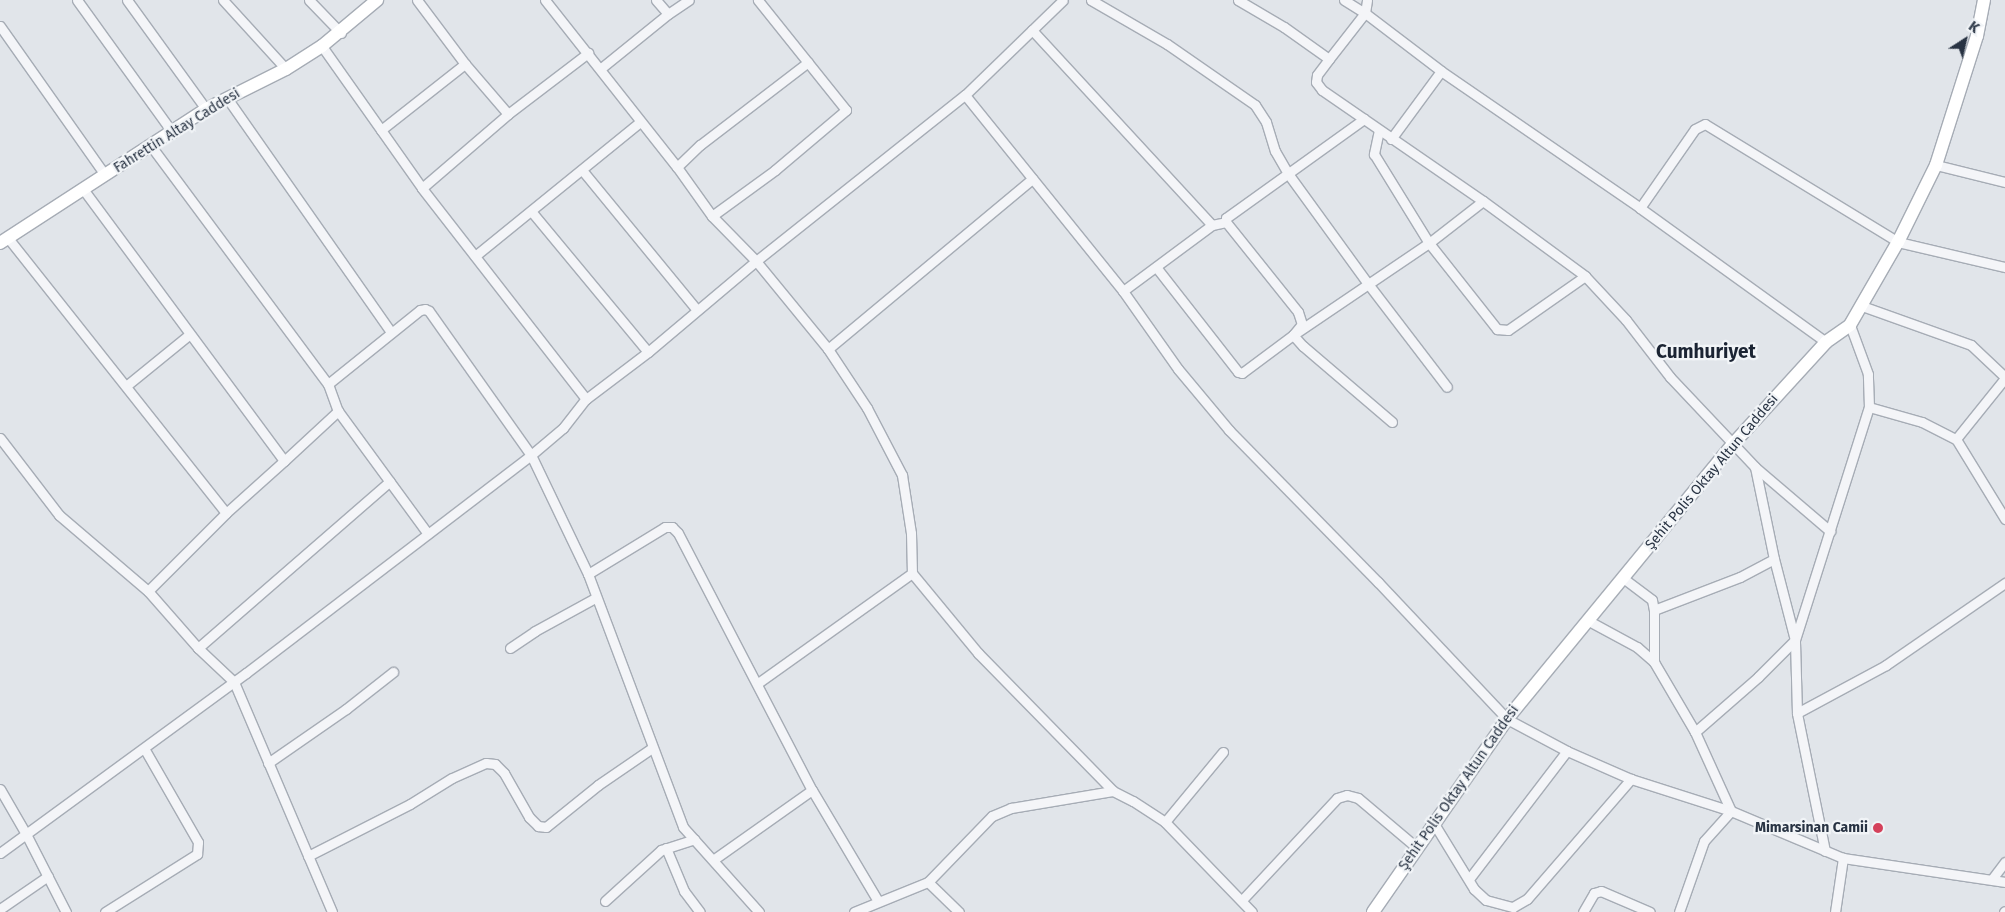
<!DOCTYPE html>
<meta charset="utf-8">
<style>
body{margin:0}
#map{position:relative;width:2005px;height:912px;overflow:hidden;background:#e1e5ea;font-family:"Fira Sans",sans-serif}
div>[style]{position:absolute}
.roads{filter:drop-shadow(1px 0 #a6acb5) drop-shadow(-1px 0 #a6acb5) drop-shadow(0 1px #a6acb5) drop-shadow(0 -1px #a6acb5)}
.street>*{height:9px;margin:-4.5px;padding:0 4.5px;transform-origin:4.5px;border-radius:4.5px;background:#f4f5f8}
.secondary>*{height:12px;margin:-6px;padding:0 6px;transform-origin:6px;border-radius:6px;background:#fff}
.dots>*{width:14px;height:14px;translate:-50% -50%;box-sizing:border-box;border:2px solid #f1f4f7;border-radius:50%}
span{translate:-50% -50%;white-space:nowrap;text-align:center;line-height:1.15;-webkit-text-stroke:4.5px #f1f4f7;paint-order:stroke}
.street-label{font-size:14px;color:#283343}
.poi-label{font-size:14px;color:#283343;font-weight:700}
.right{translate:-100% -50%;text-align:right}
.district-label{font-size:19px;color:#1b2433;font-weight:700}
.north{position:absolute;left:1940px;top:15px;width:50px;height:50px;-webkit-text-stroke:4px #f1f4f7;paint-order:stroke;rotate:35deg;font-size:14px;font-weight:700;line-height:20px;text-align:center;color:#283343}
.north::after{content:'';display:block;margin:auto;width:18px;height:22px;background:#283343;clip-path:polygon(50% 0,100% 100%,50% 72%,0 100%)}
</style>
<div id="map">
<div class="roads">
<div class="street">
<div style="left:77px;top:0;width:164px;rotate:54.2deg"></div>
<div style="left:127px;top:0;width:135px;rotate:54.1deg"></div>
<div style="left:223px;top:0;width:93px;rotate:47.6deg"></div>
<div style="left:309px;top:0;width:46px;rotate:45.9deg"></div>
<div style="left:417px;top:0;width:80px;rotate:53.1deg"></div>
<div style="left:465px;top:64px;width:66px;rotate:49.3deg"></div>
<div style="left:545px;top:0;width:213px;rotate:51.7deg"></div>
<div style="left:677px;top:167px;width:60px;rotate:54.5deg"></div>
<div style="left:712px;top:216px;width:63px;rotate:45.6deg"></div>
<div style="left:756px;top:261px;width:114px;rotate:50.7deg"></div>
<div style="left:828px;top:349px;width:71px;rotate:56.5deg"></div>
<div style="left:867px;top:408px;width:76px;rotate:62.4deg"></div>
<div style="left:902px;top:475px;width:59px;rotate:81.2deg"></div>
<div style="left:911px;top:533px;width:40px;rotate:88.6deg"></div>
<div style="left:912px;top:573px;width:104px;rotate:50.5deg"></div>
<div style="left:978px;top:653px;width:193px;rotate:45.6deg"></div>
<div style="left:1113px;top:791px;width:22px;rotate:27deg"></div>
<div style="left:1133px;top:801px;width:38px;rotate:33deg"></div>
<div style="left:1165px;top:822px;width:125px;rotate:46deg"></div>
<div style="left:656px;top:0;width:18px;rotate:49deg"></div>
<div style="left:1091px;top:0;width:88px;rotate:30.1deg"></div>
<div style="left:1167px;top:44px;width:107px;rotate:34.7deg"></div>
<div style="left:1255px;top:105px;width:20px;rotate:57deg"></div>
<div style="left:1266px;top:122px;width:30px;rotate:73deg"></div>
<div style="left:1275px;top:151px;width:28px;rotate:60deg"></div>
<div style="left:1289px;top:175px;width:136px;rotate:54deg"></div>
<div style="left:1369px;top:285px;width:128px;rotate:52.6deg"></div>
<div style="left:1238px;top:0;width:53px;rotate:30.4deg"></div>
<div style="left:1284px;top:27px;width:55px;rotate:35.4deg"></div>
<div style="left:1329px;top:59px;width:20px;rotate:127deg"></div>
<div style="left:1317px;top:75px;width:7px;rotate:98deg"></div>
<div style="left:1316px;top:82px;width:10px;rotate:53deg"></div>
<div style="left:1322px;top:90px;width:196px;rotate:34.6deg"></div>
<div style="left:1483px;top:201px;width:127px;rotate:36.3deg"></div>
<div style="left:1585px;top:276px;width:60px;rotate:47deg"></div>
<div style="left:1626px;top:320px;width:72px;rotate:52.3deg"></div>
<div style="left:1670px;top:377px;width:124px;rotate:46.6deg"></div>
<div style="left:1755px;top:467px;width:99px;rotate:40.5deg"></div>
<div style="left:1344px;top:0;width:25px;rotate:32deg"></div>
<div style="left:1365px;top:13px;width:96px;rotate:37.3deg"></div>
<div style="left:1441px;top:71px;width:242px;rotate:34.5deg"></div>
<div style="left:1640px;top:208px;width:229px;rotate:35.8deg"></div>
<div style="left:0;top:26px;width:182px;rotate:54.8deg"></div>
<div style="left:1032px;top:30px;width:265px;rotate:47.3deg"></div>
<div style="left:1329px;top:59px;width:58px;rotate:-52deg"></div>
<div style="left:1365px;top:13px;width:13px;rotate:-81deg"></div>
<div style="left:600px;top:69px;width:87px;rotate:-39deg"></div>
<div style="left:668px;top:14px;width:25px;rotate:-34deg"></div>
<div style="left:965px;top:95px;width:252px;rotate:51.1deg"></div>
<div style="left:1123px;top:291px;width:95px;rotate:54.8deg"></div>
<div style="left:1178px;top:369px;width:80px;rotate:50.1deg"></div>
<div style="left:1229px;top:430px;width:213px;rotate:45.6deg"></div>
<div style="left:1378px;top:582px;width:188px;rotate:46.7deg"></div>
<div style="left:1507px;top:719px;width:68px;rotate:28.1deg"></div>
<div style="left:1567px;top:751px;width:70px;rotate:23.6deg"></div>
<div style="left:1631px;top:779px;width:105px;rotate:17.7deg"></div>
<div style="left:227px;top:98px;width:286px;rotate:55deg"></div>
<div style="left:381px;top:130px;width:107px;rotate:-38.2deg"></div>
<div style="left:1379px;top:130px;width:25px;rotate:102deg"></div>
<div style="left:1374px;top:154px;width:105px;rotate:58.3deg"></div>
<div style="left:1429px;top:243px;width:110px;rotate:51.7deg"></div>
<div style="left:1497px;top:329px;width:11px;rotate:5deg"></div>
<div style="left:1508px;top:330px;width:94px;rotate:-35deg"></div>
<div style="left:1391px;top:139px;width:84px;rotate:-53.7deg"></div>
<div style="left:151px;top:146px;width:297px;rotate:53.4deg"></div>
<div style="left:328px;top:384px;width:29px;rotate:70deg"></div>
<div style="left:338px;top:411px;width:152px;rotate:53.8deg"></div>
<div style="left:1936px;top:165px;width:71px;rotate:13.8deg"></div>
<div style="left:677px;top:167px;width:32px;rotate:-44deg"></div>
<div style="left:700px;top:145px;width:136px;rotate:-37.5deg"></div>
<div style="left:582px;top:170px;width:181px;rotate:50.6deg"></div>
<div style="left:422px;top:188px;width:113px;rotate:-40.7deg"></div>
<div style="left:508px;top:114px;width:101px;rotate:-37.3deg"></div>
<div style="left:83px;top:189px;width:338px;rotate:53.5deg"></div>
<div style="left:284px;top:461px;width:74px;rotate:-42.8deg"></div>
<div style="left:1640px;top:208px;width:96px;rotate:-55.2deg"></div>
<div style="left:1695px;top:129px;width:11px;rotate:-27deg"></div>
<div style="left:1705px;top:124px;width:226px;rotate:31.4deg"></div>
<div style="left:1898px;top:242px;width:110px;rotate:13.2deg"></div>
<div style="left:531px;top:211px;width:183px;rotate:50.3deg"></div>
<div style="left:712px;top:216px;width:78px;rotate:-36.1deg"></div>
<div style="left:775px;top:170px;width:93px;rotate:-40.2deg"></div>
<div style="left:846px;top:110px;width:141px;rotate:-128.7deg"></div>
<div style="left:1226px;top:222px;width:115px;rotate:51.3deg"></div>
<div style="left:1298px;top:312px;width:13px;rotate:72deg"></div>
<div style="left:1302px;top:324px;width:14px;rotate:129deg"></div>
<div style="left:1293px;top:335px;width:15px;rotate:48deg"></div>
<div style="left:1303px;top:346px;width:117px;rotate:40.5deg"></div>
<div style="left:8px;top:238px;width:351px;rotate:51.6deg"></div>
<div style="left:475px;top:256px;width:213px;rotate:-39.1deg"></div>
<div style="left:1156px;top:267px;width:133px;rotate:52deg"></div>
<div style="left:1238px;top:372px;width:4px;rotate:14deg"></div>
<div style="left:1242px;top:373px;width:64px;rotate:-36.7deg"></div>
<div style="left:1293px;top:335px;width:164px;rotate:-34.1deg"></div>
<div style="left:1429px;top:243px;width:68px;rotate:-37.9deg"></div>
<div style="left:1123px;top:291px;width:111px;rotate:-36.6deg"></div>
<div style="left:1212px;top:225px;width:14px;rotate:-12deg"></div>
<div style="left:1226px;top:222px;width:4px;rotate:-90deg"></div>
<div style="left:1226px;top:218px;width:170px;rotate:-35.7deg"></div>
<div style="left:1862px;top:306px;width:116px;rotate:19.7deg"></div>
<div style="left:1971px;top:345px;width:47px;rotate:43.3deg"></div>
<div style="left:828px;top:349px;width:266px;rotate:-39.8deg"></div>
<div style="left:328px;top:384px;width:118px;rotate:-38.8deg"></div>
<div style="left:420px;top:310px;width:5px;rotate:-11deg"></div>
<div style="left:425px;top:309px;width:4px;rotate:27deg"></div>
<div style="left:429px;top:311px;width:176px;rotate:54.7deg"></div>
<div style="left:531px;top:455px;width:132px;rotate:64.4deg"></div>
<div style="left:588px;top:574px;width:270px;rotate:69.4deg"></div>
<div style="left:683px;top:827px;width:114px;rotate:48.2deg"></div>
<div style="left:126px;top:386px;width:82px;rotate:-39.1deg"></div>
<div style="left:586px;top:399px;width:78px;rotate:-37.2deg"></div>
<div style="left:648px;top:352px;width:141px;rotate:-40.1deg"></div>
<div style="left:756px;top:261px;width:267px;rotate:-38.5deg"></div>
<div style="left:965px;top:95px;width:136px;rotate:-44.1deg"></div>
<div style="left:1869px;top:407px;width:55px;rotate:15.8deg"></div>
<div style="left:1922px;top:422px;width:38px;rotate:27deg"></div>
<div style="left:1956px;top:439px;width:94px;rotate:58.5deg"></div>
<div style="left:0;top:438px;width:97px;rotate:52.5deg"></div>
<div style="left:59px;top:515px;width:117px;rotate:40.5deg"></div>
<div style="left:148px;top:591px;width:76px;rotate:48.7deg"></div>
<div style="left:198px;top:648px;width:50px;rotate:43.4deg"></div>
<div style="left:234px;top:682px;width:250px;rotate:66.9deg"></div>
<div style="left:1956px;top:439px;width:78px;rotate:-51.2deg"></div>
<div style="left:588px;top:574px;width:90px;rotate:-31.4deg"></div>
<div style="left:665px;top:527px;width:7px"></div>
<div style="left:672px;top:527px;width:8px;rotate:45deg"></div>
<div style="left:678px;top:533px;width:290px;rotate:62.5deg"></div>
<div style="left:812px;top:790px;width:129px;rotate:59.3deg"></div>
<div style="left:1623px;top:578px;width:36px;rotate:37deg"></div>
<div style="left:1652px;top:600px;width:10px;rotate:79deg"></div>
<div style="left:1654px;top:610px;width:52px;rotate:90deg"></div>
<div style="left:148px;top:591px;width:110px;rotate:-45deg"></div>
<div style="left:226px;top:513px;width:78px;rotate:-41.9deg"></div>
<div style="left:1654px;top:610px;width:92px;rotate:-21deg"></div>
<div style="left:1740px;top:577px;width:38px;rotate:-28deg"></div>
<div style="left:1587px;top:620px;width:57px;rotate:28.4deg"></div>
<div style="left:1637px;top:647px;width:23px;rotate:41deg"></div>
<div style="left:1654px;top:662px;width:81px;rotate:59.6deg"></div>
<div style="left:1695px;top:732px;width:87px;rotate:65.5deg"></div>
<div style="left:198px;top:648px;width:254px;rotate:-41deg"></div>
<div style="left:510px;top:648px;width:30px;rotate:-34deg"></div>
<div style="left:535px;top:631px;width:68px;rotate:-28.8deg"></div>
<div style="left:758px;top:683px;width:189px;rotate:-35.5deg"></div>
<div style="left:1797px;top:713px;width:101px;rotate:-28.3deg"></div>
<div style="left:1886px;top:665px;width:145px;rotate:-34.6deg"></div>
<div style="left:1695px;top:732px;width:84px;rotate:-41.1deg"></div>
<div style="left:1758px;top:677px;width:52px;rotate:-45deg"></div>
<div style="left:1795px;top:640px;width:84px;rotate:-104.5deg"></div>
<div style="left:1774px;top:559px;width:94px;rotate:-101.7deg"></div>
<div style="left:268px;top:763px;width:95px;rotate:-34.7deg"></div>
<div style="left:346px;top:709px;width:60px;rotate:-38.2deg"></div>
<div style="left:0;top:789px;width:52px;rotate:60deg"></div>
<div style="left:26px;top:834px;width:88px;rotate:62.9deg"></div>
<div style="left:1165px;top:822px;width:91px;rotate:-50.4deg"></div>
<div style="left:1433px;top:822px;width:79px;rotate:58.5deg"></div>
<div style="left:1474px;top:889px;width:16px;rotate:43deg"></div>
<div style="left:1486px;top:900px;width:28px;rotate:15deg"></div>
<div style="left:1513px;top:907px;width:16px;rotate:-30deg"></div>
<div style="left:1527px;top:899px;width:159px;rotate:-49.1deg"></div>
<div style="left:666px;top:848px;width:47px;rotate:67.3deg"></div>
<div style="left:684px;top:891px;width:26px;rotate:53deg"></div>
<div style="left:1825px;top:851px;width:141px;rotate:-101.5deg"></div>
<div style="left:1797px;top:713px;width:73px;rotate:-91.6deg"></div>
<div style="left:1795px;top:640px;width:244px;rotate:-72.4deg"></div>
<div style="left:1869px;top:407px;width:33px;rotate:-92deg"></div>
<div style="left:1868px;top:374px;width:52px;rotate:-110.2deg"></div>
<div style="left:0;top:853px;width:305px;rotate:-36.2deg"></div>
<div style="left:246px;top:673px;width:359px;rotate:-37.4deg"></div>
<div style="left:531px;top:455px;width:42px;rotate:-40.2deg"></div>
<div style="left:563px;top:428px;width:37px;rotate:-52deg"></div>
<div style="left:586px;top:399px;width:267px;rotate:-127.9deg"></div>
<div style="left:422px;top:188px;width:174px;rotate:-125.2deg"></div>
<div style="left:308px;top:856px;width:114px;rotate:-27deg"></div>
<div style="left:410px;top:804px;width:49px;rotate:-31.8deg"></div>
<div style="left:452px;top:778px;width:37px;rotate:-24deg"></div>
<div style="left:486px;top:763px;width:9px;rotate:6deg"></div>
<div style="left:495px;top:764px;width:13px;rotate:45deg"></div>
<div style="left:504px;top:773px;width:51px;rotate:60.4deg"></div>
<div style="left:529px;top:817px;width:13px;rotate:45deg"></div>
<div style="left:538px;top:826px;width:8px;rotate:7deg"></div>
<div style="left:546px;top:827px;width:67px;rotate:-38.9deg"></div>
<div style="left:598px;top:785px;width:65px;rotate:-34.4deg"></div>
<div style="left:713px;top:860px;width:121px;rotate:-35.3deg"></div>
<div style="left:1469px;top:879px;width:161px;rotate:-52.6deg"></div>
<div style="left:1992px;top:879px;width:21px;rotate:-53deg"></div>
<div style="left:928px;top:882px;width:43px;rotate:44.1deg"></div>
<div style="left:1242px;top:900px;width:139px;rotate:-47deg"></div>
<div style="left:1337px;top:798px;width:10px;rotate:-17deg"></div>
<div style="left:1347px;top:795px;width:11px;rotate:15deg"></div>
<div style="left:1358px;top:798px;width:76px;rotate:40.2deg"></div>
<div style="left:605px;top:901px;width:76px;rotate:-42.3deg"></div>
<div style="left:661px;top:850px;width:35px;rotate:-18deg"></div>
<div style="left:0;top:909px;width:58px;rotate:-34.5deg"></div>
<div style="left:105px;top:912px;width:109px;rotate:-32.2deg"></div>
<div style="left:197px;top:854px;width:12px;rotate:-85deg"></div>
<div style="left:198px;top:842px;width:108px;rotate:-119.9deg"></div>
<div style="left:854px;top:912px;width:80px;rotate:-22.1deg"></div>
<div style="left:928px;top:882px;width:92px;rotate:-45.9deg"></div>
<div style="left:992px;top:816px;width:21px;rotate:-23deg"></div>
<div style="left:1011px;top:808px;width:103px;rotate:-9.5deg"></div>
<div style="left:1583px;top:912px;width:22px;rotate:-60deg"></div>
<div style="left:1594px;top:893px;width:7px;rotate:-16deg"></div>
<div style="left:1601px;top:891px;width:53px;rotate:23.2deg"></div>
<div style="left:1679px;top:912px;width:75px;rotate:-70.6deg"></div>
<div style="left:1704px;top:841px;width:40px;rotate:-48deg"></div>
<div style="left:1731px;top:811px;width:121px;rotate:22.8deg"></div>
<div style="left:1843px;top:858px;width:164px;rotate:8.4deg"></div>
<div style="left:1835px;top:912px;width:55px;rotate:-81.6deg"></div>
<div style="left:2004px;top:912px;width:1px;rotate:-45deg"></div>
</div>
<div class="secondary">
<div style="left:0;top:243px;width:246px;rotate:-33deg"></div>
<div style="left:206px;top:109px;width:89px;rotate:-26.6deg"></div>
<div style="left:286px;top:69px;width:43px;rotate:-32.6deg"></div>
<div style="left:322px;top:46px;width:72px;rotate:-39.9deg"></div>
<div style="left:1373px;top:912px;width:235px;rotate:-55.2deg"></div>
<div style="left:1507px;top:719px;width:356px;rotate:-50.6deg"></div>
<div style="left:1733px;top:444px;width:138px;rotate:-47.6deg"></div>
<div style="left:1826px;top:342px;width:29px;rotate:-35deg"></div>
<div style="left:1850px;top:325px;width:96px;rotate:-60deg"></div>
<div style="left:1898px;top:242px;width:86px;rotate:-63.7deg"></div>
<div style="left:1936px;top:165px;width:135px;rotate:-72.4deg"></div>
<div style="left:1977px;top:36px;width:37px;rotate:-79deg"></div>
</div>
</div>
<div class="dots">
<div style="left:1878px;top:828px;background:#d4415b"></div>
</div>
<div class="street-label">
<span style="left:177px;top:131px;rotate:-32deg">Fahrettin Altay Caddesi</span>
<span style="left:1712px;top:472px;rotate:-50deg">Şehit Polis Oktay Altun Caddesi</span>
<span style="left:1459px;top:788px;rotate:-55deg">Şehit Polis Oktay Altun Caddesi</span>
</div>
<div class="poi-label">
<span class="right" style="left:1868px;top:828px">Mimarsinan Camii</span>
</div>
<div class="district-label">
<span style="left:1706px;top:352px">Cumhuriyet</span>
</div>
<div class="north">K</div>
</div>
